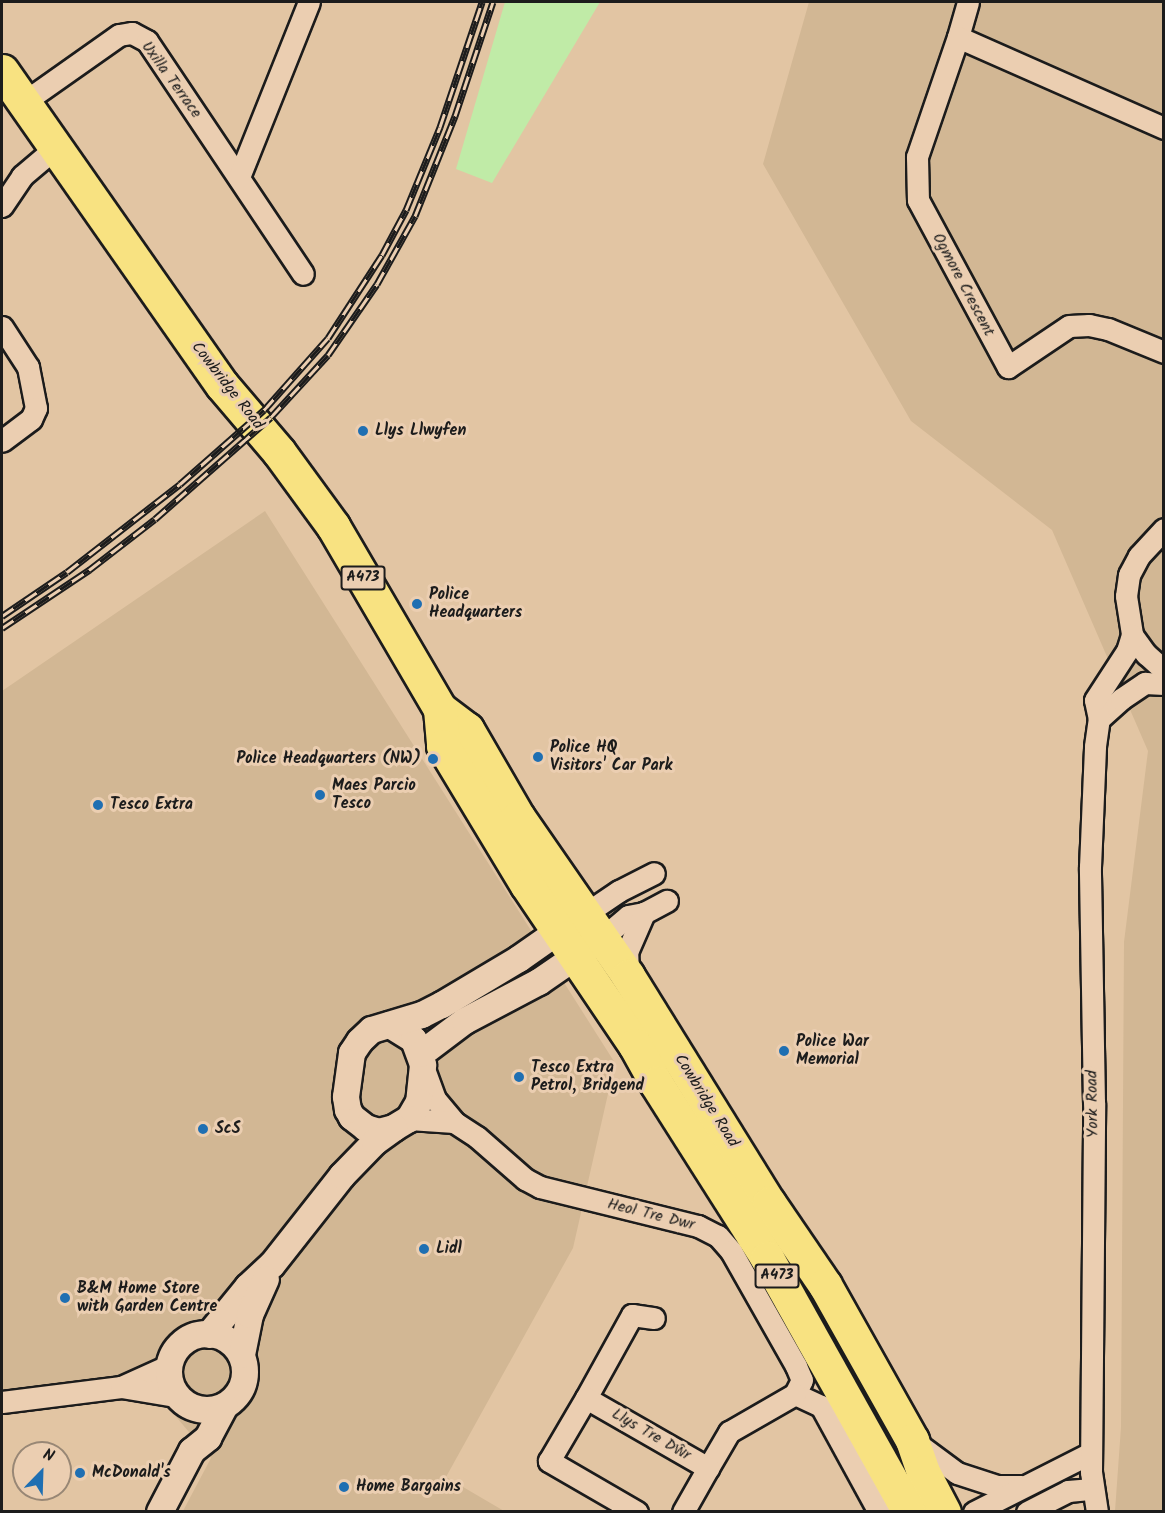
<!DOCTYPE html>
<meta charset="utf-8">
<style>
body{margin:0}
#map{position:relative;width:1165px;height:1513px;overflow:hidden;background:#e2c5a3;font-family:Kalam,sans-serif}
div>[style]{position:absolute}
.built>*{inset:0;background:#d2b794}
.green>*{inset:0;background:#c0eba7}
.roads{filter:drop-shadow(2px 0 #1c1c1c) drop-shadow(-2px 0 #1c1c1c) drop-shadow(0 2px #1c1c1c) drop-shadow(0 -2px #1c1c1c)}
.minor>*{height:21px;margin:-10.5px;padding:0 10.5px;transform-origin:10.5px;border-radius:10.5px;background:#ebceb1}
.tertiary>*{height:26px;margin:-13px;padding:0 13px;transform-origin:13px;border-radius:13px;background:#ebceb1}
.tertiary>.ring{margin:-13px;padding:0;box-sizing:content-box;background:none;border:26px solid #ebceb1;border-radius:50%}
.primary>*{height:33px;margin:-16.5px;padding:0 16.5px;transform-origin:16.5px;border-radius:16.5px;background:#f8e281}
.rail>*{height:7px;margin-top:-3.5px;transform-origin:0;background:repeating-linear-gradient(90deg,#ebceb1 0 14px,#1c1c1c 0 28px);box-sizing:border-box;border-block:2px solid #1c1c1c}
.dots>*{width:16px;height:16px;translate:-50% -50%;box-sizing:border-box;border:3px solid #ebceb1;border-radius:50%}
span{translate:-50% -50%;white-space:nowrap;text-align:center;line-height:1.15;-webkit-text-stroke:6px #ebceb1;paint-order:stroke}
.shield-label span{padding:2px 4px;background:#ebceb1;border:2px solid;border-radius:4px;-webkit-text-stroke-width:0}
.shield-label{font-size:15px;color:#1c1c1c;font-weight:700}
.street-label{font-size:16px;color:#1c1c1c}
.poi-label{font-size:16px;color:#1c1c1c;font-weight:700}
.left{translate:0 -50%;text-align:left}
.right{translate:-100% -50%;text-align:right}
.frame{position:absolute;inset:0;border:3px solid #1c1c1c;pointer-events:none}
.north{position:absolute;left:12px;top:1441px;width:60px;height:60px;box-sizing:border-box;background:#ebceb1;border:2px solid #988775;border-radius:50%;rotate:23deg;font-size:16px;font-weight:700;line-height:24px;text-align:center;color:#1c1c1c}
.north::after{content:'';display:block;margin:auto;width:21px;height:27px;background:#1f6fb2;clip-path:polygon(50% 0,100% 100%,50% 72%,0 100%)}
</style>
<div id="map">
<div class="built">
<div style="clip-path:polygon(809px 2px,1163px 2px,1163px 1511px,1115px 1511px,1121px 1427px,1124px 942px,1148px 751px,1052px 530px,911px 421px,763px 164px)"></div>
<div style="clip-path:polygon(265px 511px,615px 1063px,573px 1248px,446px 1477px,504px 1511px,183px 1511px,211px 1458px,172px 1412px,124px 1374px,2px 1392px,2px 691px)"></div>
</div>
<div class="green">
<div style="clip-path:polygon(505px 2px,600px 2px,492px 183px,456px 169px)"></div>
</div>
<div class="roads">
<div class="minor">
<div style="left:958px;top:37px;width:36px;rotate:-74deg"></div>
<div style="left:24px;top:102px;width:116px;rotate:-35.2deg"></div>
<div style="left:119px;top:35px;width:13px;rotate:-9deg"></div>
<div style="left:132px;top:33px;width:17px;rotate:28deg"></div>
<div style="left:147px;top:41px;width:280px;rotate:56.2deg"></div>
<div style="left:1164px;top:128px;width:225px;rotate:-156.2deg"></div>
<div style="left:958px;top:37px;width:127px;rotate:108.9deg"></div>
<div style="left:917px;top:157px;width:43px;rotate:88.7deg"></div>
<div style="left:918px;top:200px;width:190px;rotate:61.7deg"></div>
<div style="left:1008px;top:367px;width:73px;rotate:-33.9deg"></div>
<div style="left:1069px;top:326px;width:20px;rotate:-3deg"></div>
<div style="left:1089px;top:325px;width:19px;rotate:12deg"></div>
<div style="left:1108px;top:329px;width:61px;rotate:22.3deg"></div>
<div style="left:239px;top:177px;width:188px;rotate:-68.2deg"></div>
<div style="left:2px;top:206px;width:36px;rotate:-56deg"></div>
<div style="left:22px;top:176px;width:43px;rotate:-40.3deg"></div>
<div style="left:2px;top:327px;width:48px;rotate:57deg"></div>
<div style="left:28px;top:367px;width:42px;rotate:79deg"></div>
<div style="left:36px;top:408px;width:12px;rotate:114deg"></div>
<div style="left:31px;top:419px;width:36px;rotate:143deg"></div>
<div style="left:1164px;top:529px;width:37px;rotate:133deg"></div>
<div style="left:1139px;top:556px;width:21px;rotate:118deg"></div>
<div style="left:1129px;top:575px;width:21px;rotate:98deg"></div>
<div style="left:1126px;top:596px;width:39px;rotate:81deg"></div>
<div style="left:1132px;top:635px;width:24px;rotate:54deg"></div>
<div style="left:1146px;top:654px;width:24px;rotate:42deg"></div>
<div style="left:1099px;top:719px;width:30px;rotate:-42deg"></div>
<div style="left:1121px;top:699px;width:29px;rotate:-34deg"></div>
<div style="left:1145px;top:683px;width:19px;rotate:3deg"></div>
<div style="left:585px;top:914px;width:41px;rotate:-34.1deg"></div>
<div style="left:619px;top:891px;width:39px;rotate:-27deg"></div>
<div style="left:602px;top:938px;width:34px;rotate:-40deg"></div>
<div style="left:628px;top:916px;width:16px;rotate:-11deg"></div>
<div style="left:644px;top:913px;width:26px;rotate:-28deg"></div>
<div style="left:628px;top:975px;width:23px;rotate:-92deg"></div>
<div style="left:627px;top:952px;width:43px;rotate:-66.4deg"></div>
<div style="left:423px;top:1066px;width:35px;rotate:70deg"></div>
<div style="left:435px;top:1099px;width:30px;rotate:50deg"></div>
<div style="left:454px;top:1122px;width:27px;rotate:33deg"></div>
<div style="left:477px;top:1137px;width:64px;rotate:41.2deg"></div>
<div style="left:525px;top:1179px;width:17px;rotate:28deg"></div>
<div style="left:540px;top:1187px;width:163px;rotate:13.9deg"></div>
<div style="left:698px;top:1226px;width:22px;rotate:27deg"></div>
<div style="left:718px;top:1236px;width:20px;rotate:49deg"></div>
<div style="left:731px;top:1251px;width:132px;rotate:60.5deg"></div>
<div style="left:796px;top:1366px;width:15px;rotate:67deg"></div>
<div style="left:802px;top:1380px;width:16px;rotate:117deg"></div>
<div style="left:795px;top:1394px;width:29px;rotate:25deg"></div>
<div style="left:821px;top:1406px;width:121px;rotate:61.3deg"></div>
<div style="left:409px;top:1119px;width:45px;rotate:3.8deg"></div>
<div style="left:121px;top:1387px;width:54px;rotate:-24.2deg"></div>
<div style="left:586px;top:1398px;width:95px;rotate:-61deg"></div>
<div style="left:632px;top:1315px;width:22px;rotate:8deg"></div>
<div style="left:2px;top:1402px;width:120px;rotate:-7.2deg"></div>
<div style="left:121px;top:1387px;width:56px;rotate:9.3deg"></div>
<div style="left:915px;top:1442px;width:52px;rotate:36.4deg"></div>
<div style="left:957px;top:1473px;width:42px;rotate:18deg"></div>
<div style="left:997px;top:1486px;width:24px"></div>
<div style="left:637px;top:1512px;width:102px;rotate:-149.9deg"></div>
<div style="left:549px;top:1461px;width:73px;rotate:-59.6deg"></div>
<div style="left:586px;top:1398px;width:141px;rotate:29.8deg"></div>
<div style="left:708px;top:1468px;width:42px;rotate:-59.7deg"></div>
<div style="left:729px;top:1432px;width:76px;rotate:-29.9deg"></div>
<div style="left:683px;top:1512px;width:51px;rotate:-60.4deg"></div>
<div style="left:974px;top:1512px;width:131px;rotate:-26.8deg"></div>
<div style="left:1027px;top:1512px;width:46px;rotate:-27.1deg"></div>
<div style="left:1068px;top:1491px;width:24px;rotate:-5deg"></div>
<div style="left:1097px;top:1512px;width:40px;rotate:-98.5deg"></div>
<div style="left:1091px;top:1472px;width:369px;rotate:-89.5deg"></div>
<div style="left:1094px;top:1103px;width:236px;rotate:-91deg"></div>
<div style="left:1090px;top:867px;width:121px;rotate:-87.6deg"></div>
<div style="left:1095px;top:746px;width:27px;rotate:-82deg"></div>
<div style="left:1099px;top:719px;width:19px;rotate:-102deg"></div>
<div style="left:1095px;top:700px;width:59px;rotate:-56.9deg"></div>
<div style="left:1127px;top:651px;width:17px;rotate:-73deg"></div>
</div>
<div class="tertiary">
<div style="left:390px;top:1025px;width:28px;rotate:32deg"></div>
<div style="left:414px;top:1040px;width:27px;rotate:70deg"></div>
<div style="left:423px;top:1065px;width:37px;rotate:96deg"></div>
<div style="left:419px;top:1102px;width:20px;rotate:120deg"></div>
<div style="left:409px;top:1119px;width:17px;rotate:149deg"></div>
<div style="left:394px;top:1128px;width:16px;rotate:165deg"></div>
<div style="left:379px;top:1132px;width:14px;rotate:-163deg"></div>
<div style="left:366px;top:1128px;width:18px;rotate:-142deg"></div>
<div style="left:352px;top:1117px;width:8px;rotate:-120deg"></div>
<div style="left:348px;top:1110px;width:13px;rotate:-99deg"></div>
<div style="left:346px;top:1097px;width:44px;rotate:-82.2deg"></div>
<div style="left:352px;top:1053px;width:14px;rotate:-56deg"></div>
<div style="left:360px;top:1041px;width:16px;rotate:-43deg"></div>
<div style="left:372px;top:1030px;width:52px;rotate:-16.7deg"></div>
<div style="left:422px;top:1015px;width:22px;rotate:-27deg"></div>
<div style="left:442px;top:1005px;width:90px;rotate:-30.9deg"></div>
<div style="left:519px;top:959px;width:66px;rotate:-35.1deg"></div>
<div style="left:421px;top:1054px;width:55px;rotate:-36.9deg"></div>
<div style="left:465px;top:1021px;width:84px;rotate:-27.8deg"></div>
<div style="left:539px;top:982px;width:62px;rotate:-34.5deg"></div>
<div class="ring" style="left:169px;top:1334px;width:50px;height:50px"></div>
<div style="left:209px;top:1335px;width:62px;rotate:-50.9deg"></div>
<div style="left:248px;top:1287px;width:33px;rotate:-43deg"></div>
<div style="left:272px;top:1265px;width:113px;rotate:-51.8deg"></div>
<div style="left:342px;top:1176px;width:47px;rotate:-45.9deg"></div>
<div style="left:375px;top:1142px;width:24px;rotate:-36deg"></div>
<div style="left:242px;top:1355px;width:41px;rotate:-78.7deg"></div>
<div style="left:250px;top:1315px;width:39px;rotate:-66deg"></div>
<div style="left:160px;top:1512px;width:69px;rotate:-62.3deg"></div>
<div style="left:192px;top:1451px;width:21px;rotate:-39deg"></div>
<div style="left:208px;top:1438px;width:36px;rotate:-62deg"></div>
</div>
<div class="primary">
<div style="left:2px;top:71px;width:383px;rotate:55deg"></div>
<div style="left:222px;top:385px;width:88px;rotate:49.6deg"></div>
<div style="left:279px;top:452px;width:92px;rotate:53.9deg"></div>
<div style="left:333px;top:526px;width:212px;rotate:59.7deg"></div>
<div style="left:440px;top:709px;width:34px;rotate:37deg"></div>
<div style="left:467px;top:729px;width:102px;rotate:59.9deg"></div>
<div style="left:518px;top:817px;width:193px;rotate:55.3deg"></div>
<div style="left:628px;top:976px;width:267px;rotate:58.2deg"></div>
<div style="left:769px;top:1203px;width:99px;rotate:55.7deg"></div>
<div style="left:825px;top:1285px;width:178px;rotate:60.7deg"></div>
<div style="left:912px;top:1440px;width:34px;rotate:71deg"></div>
<div style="left:923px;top:1472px;width:45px;rotate:62.3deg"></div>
<div style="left:440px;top:709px;width:37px;rotate:85deg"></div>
<div style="left:443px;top:746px;width:162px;rotate:58.9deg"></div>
<div style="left:527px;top:885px;width:193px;rotate:56deg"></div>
<div style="left:635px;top:1045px;width:43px;rotate:61.1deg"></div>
<div style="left:656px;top:1083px;width:207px;rotate:57.6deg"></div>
<div style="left:767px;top:1258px;width:291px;rotate:60.8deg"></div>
</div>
</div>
<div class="rail">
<div style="left:2px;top:616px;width:78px;rotate:-34.1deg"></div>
<div style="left:67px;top:572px;width:143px;rotate:-37.9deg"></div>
<div style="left:180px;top:484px;width:112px;rotate:-41.4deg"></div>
<div style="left:264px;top:410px;width:96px;rotate:-48.4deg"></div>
<div style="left:328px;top:338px;width:99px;rotate:-57deg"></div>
<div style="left:382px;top:255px;width:51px;rotate:-61.9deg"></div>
<div style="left:406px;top:210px;width:90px;rotate:-67.7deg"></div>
<div style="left:440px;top:127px;width:132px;rotate:-71.4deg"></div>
<div style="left:2px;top:628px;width:105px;rotate:-33.7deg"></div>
<div style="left:89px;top:570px;width:83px;rotate:-37.7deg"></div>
<div style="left:155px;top:519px;width:154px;rotate:-41.3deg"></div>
<div style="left:271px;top:417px;width:84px;rotate:-47.4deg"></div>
<div style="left:328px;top:355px;width:86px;rotate:-55.4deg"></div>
<div style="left:377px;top:284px;width:78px;rotate:-60.8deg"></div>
<div style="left:415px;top:216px;width:108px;rotate:-68.2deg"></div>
<div style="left:455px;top:116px;width:120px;rotate:-71.6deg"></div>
</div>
<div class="dots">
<div style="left:363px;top:431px;background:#1f6fb2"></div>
<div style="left:417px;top:604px;background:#1f6fb2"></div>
<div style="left:538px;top:757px;background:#1f6fb2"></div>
<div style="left:433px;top:759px;background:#1f6fb2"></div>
<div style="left:320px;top:795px;background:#1f6fb2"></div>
<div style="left:98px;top:805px;background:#1f6fb2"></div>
<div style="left:784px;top:1051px;background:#1f6fb2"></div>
<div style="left:519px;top:1077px;background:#1f6fb2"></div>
<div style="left:203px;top:1129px;background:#1f6fb2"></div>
<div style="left:424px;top:1249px;background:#1f6fb2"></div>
<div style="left:65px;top:1298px;background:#1f6fb2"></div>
<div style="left:80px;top:1473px;background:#1f6fb2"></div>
<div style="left:344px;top:1487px;background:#1f6fb2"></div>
</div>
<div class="shield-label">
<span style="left:363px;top:578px">A473</span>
<span style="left:777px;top:1276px">A473</span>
</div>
<div class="street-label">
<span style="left:171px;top:80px;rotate:54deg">Uxilla Terrace</span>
<span style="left:963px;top:285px;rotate:62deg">Ogmore Crescent</span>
<span style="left:227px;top:386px;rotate:52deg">Cowbridge Road</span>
<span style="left:706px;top:1101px;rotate:58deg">Cowbridge Road</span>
<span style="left:1093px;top:1104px;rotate:-91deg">York Road</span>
<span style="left:651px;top:1215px;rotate:14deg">Heol Tre Dwr</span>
<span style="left:651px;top:1435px;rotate:30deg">Llys Tre Dŵr</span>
</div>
<div class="poi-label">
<span class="left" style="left:375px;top:431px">Llys Llwyfen</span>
<span class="left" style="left:429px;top:604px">Police<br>Headquarters</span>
<span class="left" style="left:550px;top:757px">Police HQ<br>Visitors' Car Park</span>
<span class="right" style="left:421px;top:759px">Police Headquarters (NW)</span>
<span class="left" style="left:332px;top:795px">Maes Parcio<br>Tesco</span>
<span class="left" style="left:110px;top:805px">Tesco Extra</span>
<span class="left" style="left:796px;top:1051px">Police War<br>Memorial</span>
<span class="left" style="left:531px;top:1077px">Tesco Extra<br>Petrol, Bridgend</span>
<span class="left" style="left:215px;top:1129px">ScS</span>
<span class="left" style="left:436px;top:1249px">Lidl</span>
<span class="left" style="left:77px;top:1298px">B&amp;M Home Store<br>with Garden Centre</span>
<span class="left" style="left:92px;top:1473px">McDonald's</span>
<span class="left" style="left:356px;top:1487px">Home Bargains</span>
</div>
<div class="frame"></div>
<div class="north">N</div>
</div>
